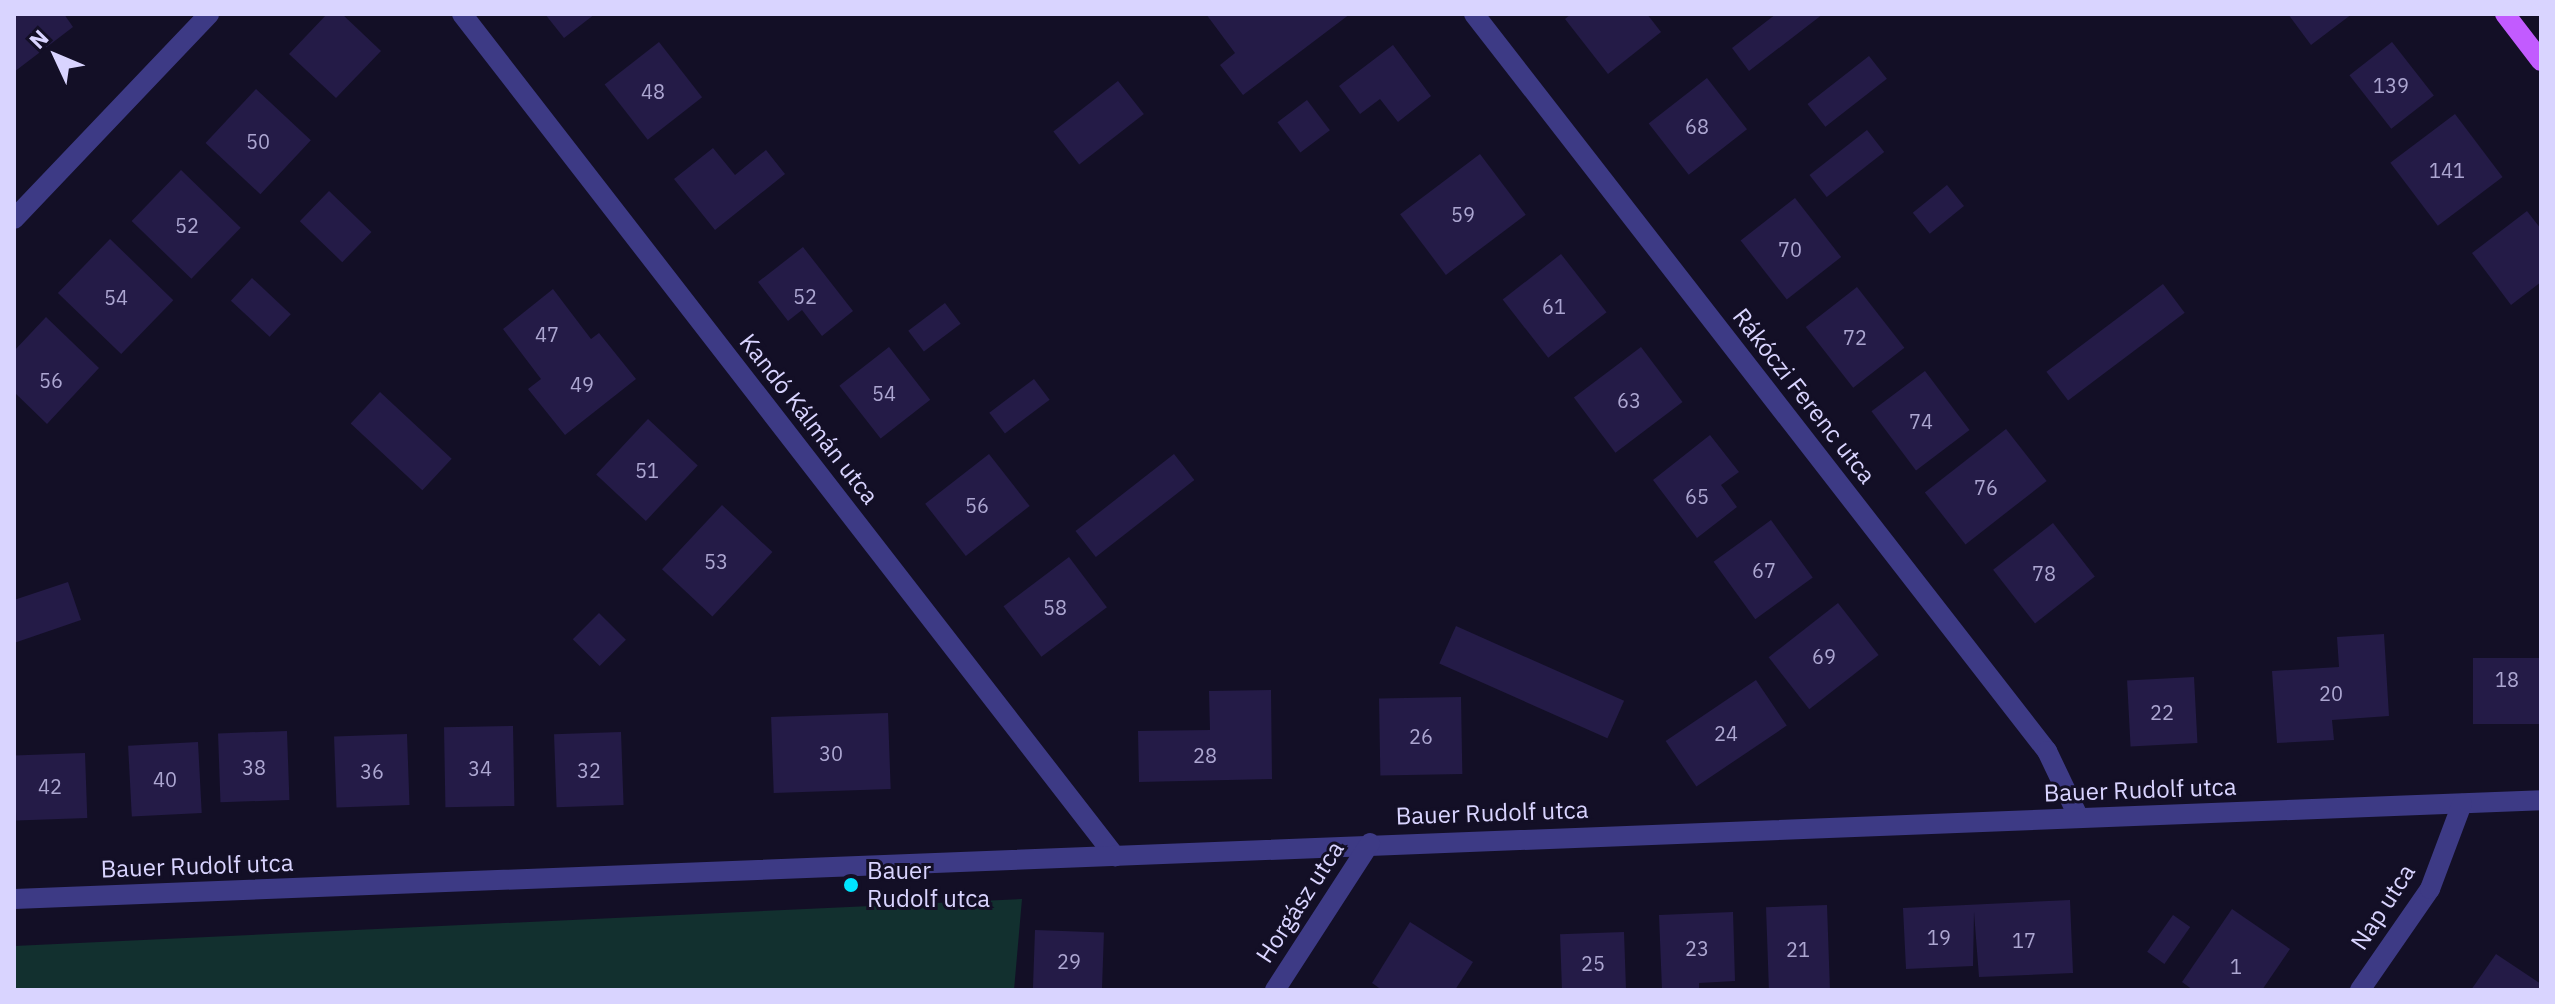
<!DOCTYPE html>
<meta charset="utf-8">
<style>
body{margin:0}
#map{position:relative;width:2555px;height:1004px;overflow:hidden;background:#130f26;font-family:"IBM Plex Sans",sans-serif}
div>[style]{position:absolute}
.green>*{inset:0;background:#12302f}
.building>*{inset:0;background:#241b47;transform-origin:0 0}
.minor>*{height:20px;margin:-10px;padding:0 10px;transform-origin:10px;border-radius:10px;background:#3d3a85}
.major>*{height:20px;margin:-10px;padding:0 10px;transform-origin:10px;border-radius:10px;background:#c25bff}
.dots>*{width:22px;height:22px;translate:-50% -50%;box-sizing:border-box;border:4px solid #130f26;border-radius:50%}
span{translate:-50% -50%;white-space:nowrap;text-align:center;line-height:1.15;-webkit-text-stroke:6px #130f26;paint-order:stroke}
.number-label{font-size:20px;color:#aca6d1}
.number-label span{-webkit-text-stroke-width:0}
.street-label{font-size:24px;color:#d9d4ff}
.poi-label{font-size:24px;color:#d9d4ff}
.left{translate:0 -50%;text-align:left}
.frame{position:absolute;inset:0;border:16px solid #d9d4ff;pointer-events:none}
.north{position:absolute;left:16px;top:16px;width:80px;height:80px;-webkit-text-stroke:6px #130f26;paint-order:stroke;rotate:314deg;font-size:22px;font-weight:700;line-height:32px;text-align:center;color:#d9d4ff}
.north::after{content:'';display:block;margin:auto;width:28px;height:36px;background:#d9d4ff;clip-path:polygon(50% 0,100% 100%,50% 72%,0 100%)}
</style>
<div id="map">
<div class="green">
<div style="clip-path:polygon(1022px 899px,1014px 990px,14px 990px,14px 946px)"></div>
</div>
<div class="building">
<div style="clip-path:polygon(14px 14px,64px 14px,73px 27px,14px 72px)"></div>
<div style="clip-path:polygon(327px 14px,342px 14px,381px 51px,336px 98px,289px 54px)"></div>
<div style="clip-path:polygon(545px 14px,595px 14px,564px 38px)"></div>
<div style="clip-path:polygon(1206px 14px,1350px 14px,1243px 95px,1220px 65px,1235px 53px)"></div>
<div style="clip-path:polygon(1571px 14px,1647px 14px,1661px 32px,1608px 74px,1565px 19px)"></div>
<div style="clip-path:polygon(1776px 14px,1823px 14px,1749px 71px,1732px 48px)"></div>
<div style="clip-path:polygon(2288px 14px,2352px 14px,2311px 45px)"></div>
<div style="left:659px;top:42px;width:70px;height:69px;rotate:52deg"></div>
<div style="left:2392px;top:42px;width:68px;height:54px;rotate:52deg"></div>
<div style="clip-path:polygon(1393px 45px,1431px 96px,1398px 122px,1380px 99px,1360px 114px,1339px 86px)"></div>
<div style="left:1869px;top:56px;width:29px;height:78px;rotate:52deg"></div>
<div style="left:1707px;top:78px;width:65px;height:74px;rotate:52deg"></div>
<div style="left:1118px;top:81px;width:42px;height:82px;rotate:52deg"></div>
<div style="left:256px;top:89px;width:75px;height:74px;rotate:43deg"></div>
<div style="left:1307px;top:100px;width:38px;height:37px;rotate:53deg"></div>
<div style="left:2455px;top:114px;width:79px;height:81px;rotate:53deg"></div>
<div style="left:1867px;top:130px;width:28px;height:73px;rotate:52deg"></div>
<div style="clip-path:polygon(713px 148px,735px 175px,766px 150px,785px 174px,715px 230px,674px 179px)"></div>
<div style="left:1480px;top:154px;width:76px;height:100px;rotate:53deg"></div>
<div style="left:181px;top:170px;width:83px;height:71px;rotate:44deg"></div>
<div style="left:1947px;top:185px;width:27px;height:44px;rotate:51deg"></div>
<div style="left:329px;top:191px;width:59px;height:42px;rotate:44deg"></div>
<div style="left:1795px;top:198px;width:75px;height:69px;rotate:52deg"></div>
<div style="clip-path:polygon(2527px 211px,2541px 229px,2541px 282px,2511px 305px,2472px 253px)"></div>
<div style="left:110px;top:239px;width:88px;height:75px;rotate:44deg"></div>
<div style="clip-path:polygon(803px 247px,853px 311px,822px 336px,802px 310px,788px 321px,758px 282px)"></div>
<div style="left:1561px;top:254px;width:74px;height:74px;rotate:52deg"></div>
<div style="left:252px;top:278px;width:53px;height:31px;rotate:43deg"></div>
<div style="left:2163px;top:284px;width:36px;height:146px;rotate:53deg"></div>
<div style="left:1857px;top:287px;width:77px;height:65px;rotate:52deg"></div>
<div style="clip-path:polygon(553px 289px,591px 339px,599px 333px,636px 379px,565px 435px,528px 389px,541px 379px,503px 329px)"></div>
<div style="left:945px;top:303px;width:26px;height:46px;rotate:53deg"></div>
<div style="clip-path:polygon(46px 317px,99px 368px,47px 424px,14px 392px,14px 351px)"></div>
<div style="left:889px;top:347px;width:67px;height:63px;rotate:52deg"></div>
<div style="left:1641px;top:347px;width:69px;height:84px;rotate:53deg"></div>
<div style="left:1925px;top:371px;width:74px;height:67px;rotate:53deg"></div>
<div style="left:1034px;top:379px;width:26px;height:56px;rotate:53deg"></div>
<div style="left:380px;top:392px;width:98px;height:43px;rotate:43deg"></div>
<div style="left:648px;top:419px;width:68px;height:76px;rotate:43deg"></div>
<div style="left:2006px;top:429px;width:66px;height:103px;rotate:52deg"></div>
<div style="clip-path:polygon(1710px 435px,1739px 472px,1721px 485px,1737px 507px,1697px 538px,1653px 480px)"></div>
<div style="left:989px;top:454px;width:66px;height:81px;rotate:52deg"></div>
<div style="left:1174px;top:454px;width:33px;height:125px;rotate:52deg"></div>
<div style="left:722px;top:505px;width:69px;height:88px;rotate:43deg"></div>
<div style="left:1771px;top:520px;width:71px;height:71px;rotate:54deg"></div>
<div style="left:2053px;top:523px;width:68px;height:76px;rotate:52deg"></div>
<div style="left:1069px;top:557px;width:63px;height:82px;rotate:53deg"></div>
<div style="clip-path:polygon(68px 582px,81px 620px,14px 643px,14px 600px)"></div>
<div style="left:1838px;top:603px;width:66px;height:88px;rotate:52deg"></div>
<div style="left:599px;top:613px;width:38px;height:37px;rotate:45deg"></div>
<div style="left:1456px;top:626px;width:184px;height:41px;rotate:24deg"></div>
<div style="clip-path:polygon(2384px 634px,2389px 716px,2332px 720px,2334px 740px,2277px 743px,2272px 671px,2339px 667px,2337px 637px)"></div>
<div style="left:2541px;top:658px;width:66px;height:68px;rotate:90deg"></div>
<div style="left:2194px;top:677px;width:66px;height:67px;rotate:87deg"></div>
<div style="left:1756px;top:680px;width:55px;height:109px;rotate:56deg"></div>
<div style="clip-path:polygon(1271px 690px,1272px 779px,1139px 782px,1138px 731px,1210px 730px,1209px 691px)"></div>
<div style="left:1461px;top:697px;width:77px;height:82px;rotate:89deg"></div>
<div style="left:888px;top:713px;width:76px;height:117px;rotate:88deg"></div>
<div style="left:513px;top:726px;width:80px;height:69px;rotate:89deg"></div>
<div style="left:287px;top:731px;width:69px;height:69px;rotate:88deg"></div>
<div style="left:621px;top:732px;width:73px;height:67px;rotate:88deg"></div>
<div style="left:407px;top:734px;width:71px;height:73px;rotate:88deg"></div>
<div style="left:198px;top:742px;width:71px;height:70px;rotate:87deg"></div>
<div style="left:85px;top:753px;width:65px;height:71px;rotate:88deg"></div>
<div style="clip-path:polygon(2070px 900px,2073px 973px,1979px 977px,1974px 912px,1973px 966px,1906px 969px,1903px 908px)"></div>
<div style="left:1827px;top:905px;width:85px;height:61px;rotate:88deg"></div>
<div style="clip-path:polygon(2232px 909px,2290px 949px,2262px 990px,2193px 990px,2182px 982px)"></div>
<div style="clip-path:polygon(1733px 912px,1735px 981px,1699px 983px,1699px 990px,1662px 990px,1659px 915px)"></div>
<div style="left:2173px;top:915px;width:21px;height:45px;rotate:35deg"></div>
<div style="clip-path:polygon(1410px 922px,1473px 962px,1455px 990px,1382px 990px,1372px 983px)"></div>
<div style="left:1035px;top:930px;width:69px;height:60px;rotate:2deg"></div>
<div style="left:1624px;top:932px;width:58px;height:64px;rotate:88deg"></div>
<div style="clip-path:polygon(2496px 954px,2541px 984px,2541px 990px,2471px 990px)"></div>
</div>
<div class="minor">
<div style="left:462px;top:14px;width:1066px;rotate:52.21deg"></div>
<div style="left:1474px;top:14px;width:934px;rotate:52.14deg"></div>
<div style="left:2047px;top:751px;width:74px;rotate:64.5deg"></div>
<div style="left:14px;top:219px;width:283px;rotate:-46.4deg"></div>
<div style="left:14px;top:899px;width:2529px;rotate:-2.24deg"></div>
<div style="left:1275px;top:990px;width:175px;rotate:-57.1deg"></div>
<div style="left:2360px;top:990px;width:123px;rotate:-55.3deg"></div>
<div style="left:2430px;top:889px;width:91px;rotate:-69.4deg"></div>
</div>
<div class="major">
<div style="left:2505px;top:14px;width:59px;rotate:52.5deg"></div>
</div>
<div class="dots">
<div style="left:851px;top:885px;background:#00e5ff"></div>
</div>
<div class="number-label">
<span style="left:2391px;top:85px">139</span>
<span style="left:653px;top:91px">48</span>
<span style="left:1697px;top:126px">68</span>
<span style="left:258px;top:141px">50</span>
<span style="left:2447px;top:170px">141</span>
<span style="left:1463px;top:214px">59</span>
<span style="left:187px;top:225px">52</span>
<span style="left:1790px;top:249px">70</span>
<span style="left:805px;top:296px">52</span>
<span style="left:116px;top:297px">54</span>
<span style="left:1554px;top:306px">61</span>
<span style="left:547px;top:334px">47</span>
<span style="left:1855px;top:337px">72</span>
<span style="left:51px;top:380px">56</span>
<span style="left:582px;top:384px">49</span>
<span style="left:884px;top:393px">54</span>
<span style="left:1629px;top:400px">63</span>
<span style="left:1921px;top:421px">74</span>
<span style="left:647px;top:470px">51</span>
<span style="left:1986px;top:487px">76</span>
<span style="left:1697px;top:496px">65</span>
<span style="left:977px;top:505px">56</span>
<span style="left:716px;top:561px">53</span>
<span style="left:1764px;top:570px">67</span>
<span style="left:2044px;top:573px">78</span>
<span style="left:1055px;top:607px">58</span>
<span style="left:1824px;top:656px">69</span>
<span style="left:2507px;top:679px">18</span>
<span style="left:2331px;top:693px">20</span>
<span style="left:2162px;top:712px">22</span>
<span style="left:1726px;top:733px">24</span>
<span style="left:1421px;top:736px">26</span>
<span style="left:831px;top:753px">30</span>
<span style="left:1205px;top:755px">28</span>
<span style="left:254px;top:767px">38</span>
<span style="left:480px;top:768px">34</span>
<span style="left:589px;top:770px">32</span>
<span style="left:372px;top:771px">36</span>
<span style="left:165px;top:779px">40</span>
<span style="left:50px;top:786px">42</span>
<span style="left:1939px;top:937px">19</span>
<span style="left:2024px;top:940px">17</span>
<span style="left:1697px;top:948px">23</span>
<span style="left:1798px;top:949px">21</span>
<span style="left:1069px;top:961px">29</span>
<span style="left:1593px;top:963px">25</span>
<span style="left:2236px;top:966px">1</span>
</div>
<div class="street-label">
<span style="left:1804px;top:396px;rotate:52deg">Rákóczi Ferenc utca</span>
<span style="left:809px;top:419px;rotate:52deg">Kandó Kálmán utca</span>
<span style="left:2140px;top:790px;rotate:-2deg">Bauer Rudolf utca</span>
<span style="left:1492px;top:813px;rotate:-2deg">Bauer Rudolf utca</span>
<span style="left:197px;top:866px;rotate:-2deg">Bauer Rudolf utca</span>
<span style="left:1300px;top:902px;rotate:-57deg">Horgász utca</span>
<span style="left:2383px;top:907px;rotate:-57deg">Nap utca</span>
</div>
<div class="poi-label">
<span class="left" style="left:867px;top:885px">Bauer<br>Rudolf utca</span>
</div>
<div class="frame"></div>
<div class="north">N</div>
</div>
